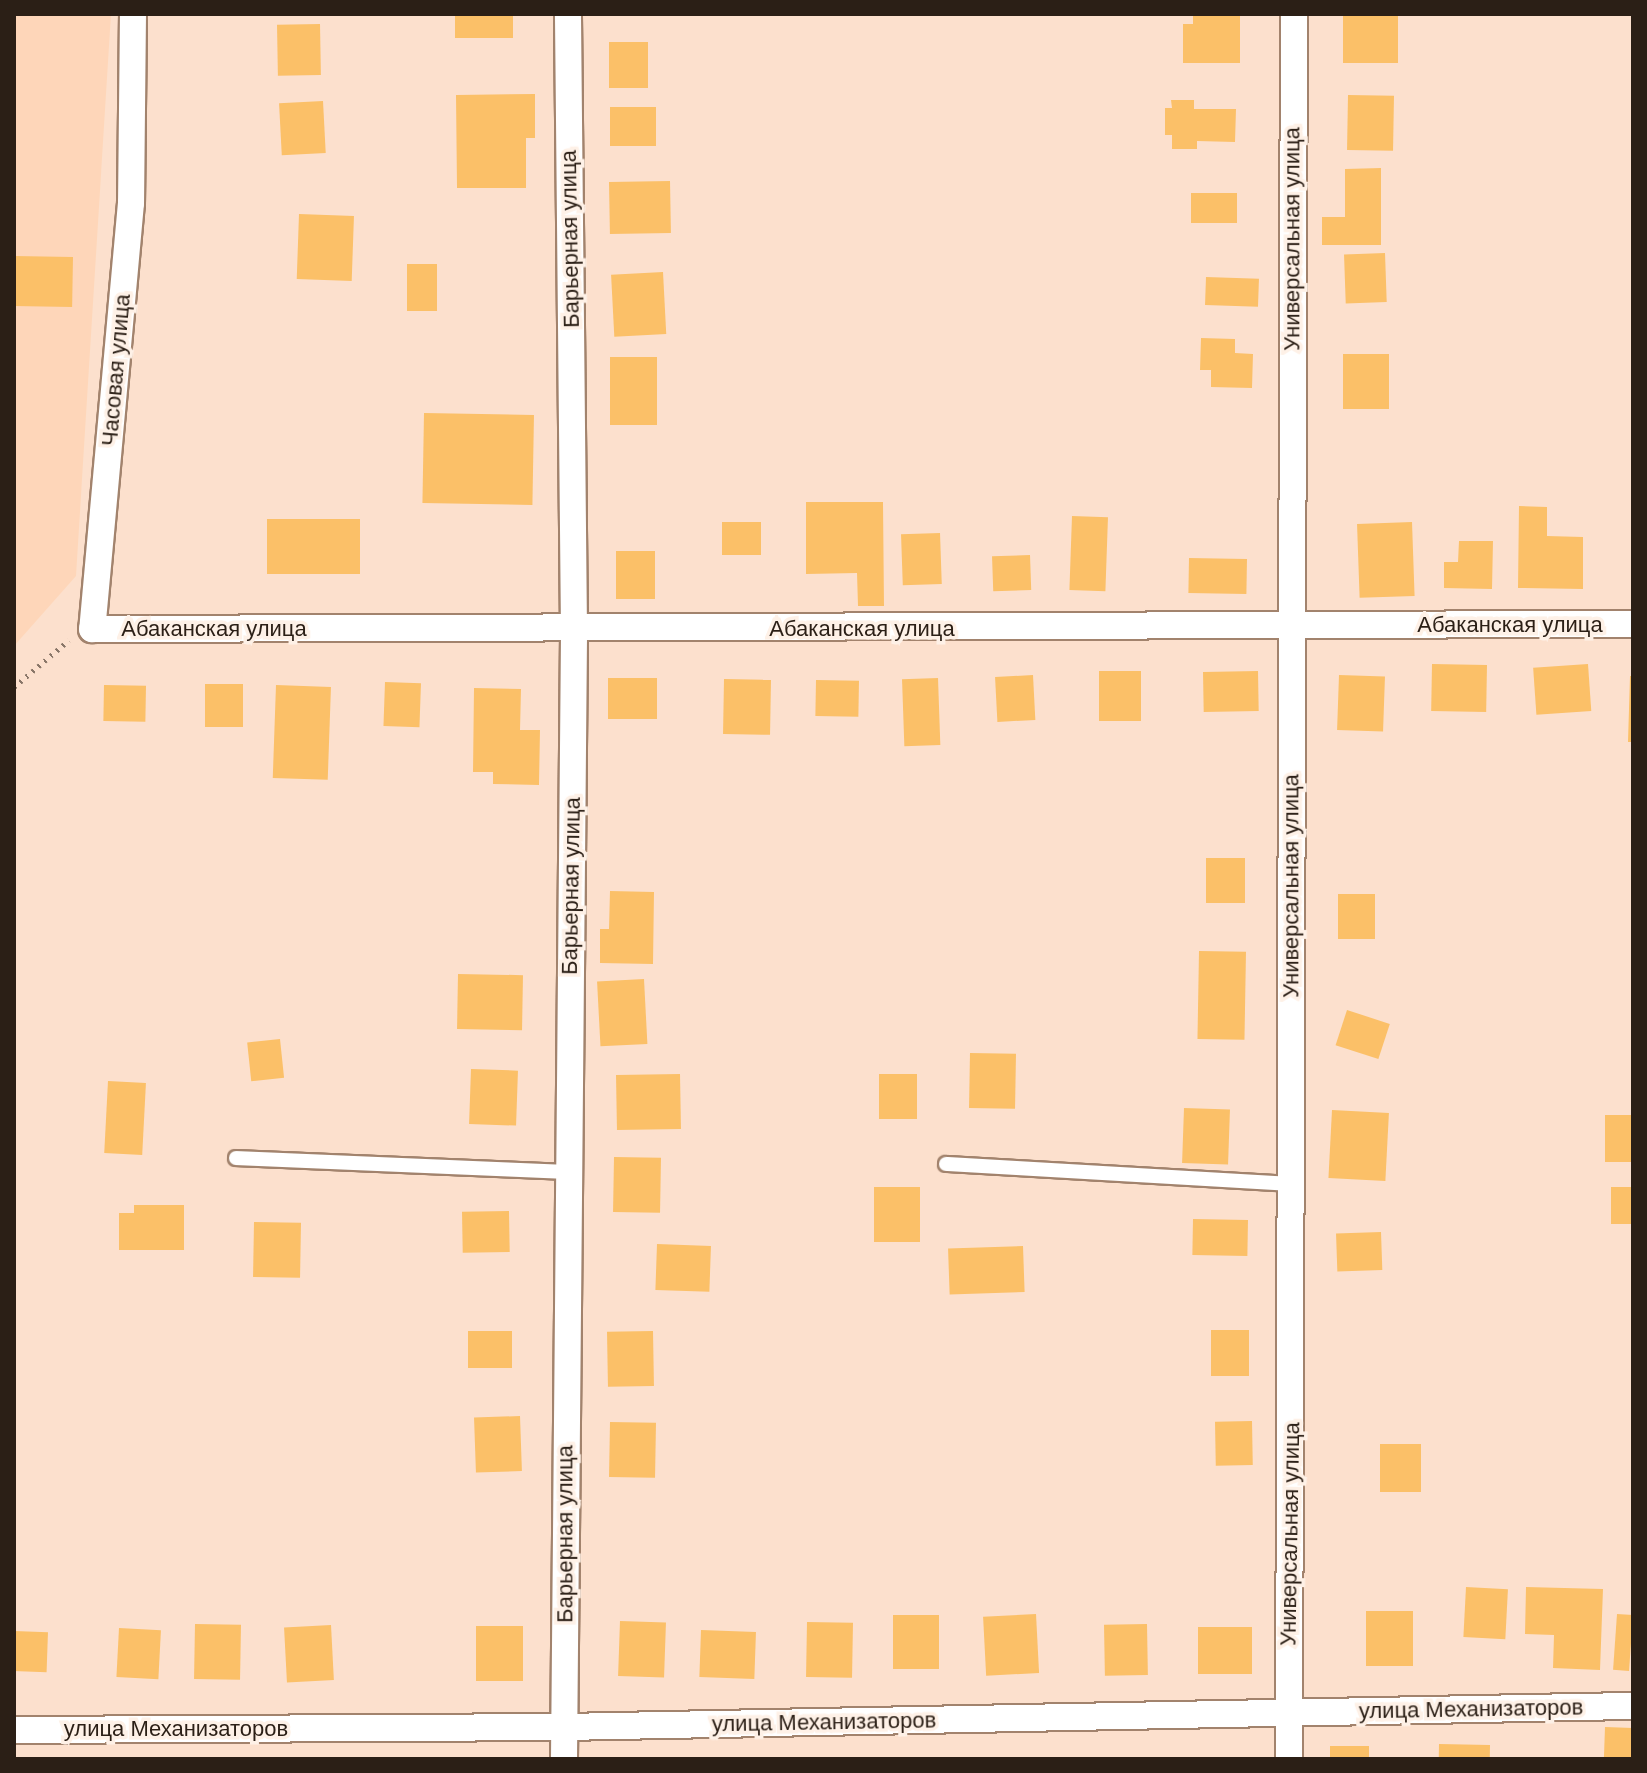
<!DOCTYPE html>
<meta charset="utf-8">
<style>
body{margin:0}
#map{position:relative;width:1647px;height:1773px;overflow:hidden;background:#fce0cd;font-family:Helvetica,sans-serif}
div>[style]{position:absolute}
.built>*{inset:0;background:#fed6b9}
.building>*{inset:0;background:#fbc068;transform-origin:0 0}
.path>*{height:5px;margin-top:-2.5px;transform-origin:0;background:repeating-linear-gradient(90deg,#897668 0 2px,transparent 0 8px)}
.roads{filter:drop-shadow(2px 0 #a2836d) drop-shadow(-2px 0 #a2836d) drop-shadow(0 2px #a2836d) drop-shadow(0 -2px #a2836d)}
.service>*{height:14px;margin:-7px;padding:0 7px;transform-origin:7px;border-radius:7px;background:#fff}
.minor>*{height:26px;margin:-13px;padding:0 13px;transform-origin:13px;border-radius:13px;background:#fff}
span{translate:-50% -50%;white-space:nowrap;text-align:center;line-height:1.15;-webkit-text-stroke:7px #fef1e7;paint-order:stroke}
.street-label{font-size:22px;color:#2b1f16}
.frame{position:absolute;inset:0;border:16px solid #2b1f16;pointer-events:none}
</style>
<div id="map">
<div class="built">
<div style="clip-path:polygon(14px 14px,111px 14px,76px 576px,14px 646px)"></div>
</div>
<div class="building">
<div style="left:455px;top:14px;width:58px;height:24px"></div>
<div style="clip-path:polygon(1193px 14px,1240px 14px,1240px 63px,1183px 63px,1183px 24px,1193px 24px)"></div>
<div style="left:1343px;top:16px;width:55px;height:47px"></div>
<div style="left:320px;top:24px;width:51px;height:43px;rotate:89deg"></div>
<div style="left:609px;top:42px;width:39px;height:46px"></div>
<div style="clip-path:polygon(535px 94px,535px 138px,526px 138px,526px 188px,457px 188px,456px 95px)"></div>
<div style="left:1348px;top:95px;width:46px;height:55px;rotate:1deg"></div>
<div style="clip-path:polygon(1171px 100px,1194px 100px,1194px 109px,1236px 109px,1235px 142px,1197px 141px,1197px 149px,1172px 149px,1172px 135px,1165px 135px,1165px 108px,1172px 108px)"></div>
<div style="left:323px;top:101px;width:52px;height:44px;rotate:87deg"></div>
<div style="left:610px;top:107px;width:46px;height:39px"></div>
<div style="clip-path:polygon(1381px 168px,1381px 245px,1322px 245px,1322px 217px,1345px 217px,1345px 169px)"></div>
<div style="left:670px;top:181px;width:52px;height:61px;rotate:89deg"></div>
<div style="left:1191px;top:193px;width:46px;height:30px"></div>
<div style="left:299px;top:214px;width:55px;height:65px;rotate:2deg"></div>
<div style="left:1385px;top:253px;width:49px;height:41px;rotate:88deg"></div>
<div style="left:14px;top:256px;width:59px;height:50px;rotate:1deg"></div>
<div style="left:407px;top:264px;width:30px;height:47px"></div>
<div style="left:663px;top:272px;width:62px;height:52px;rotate:87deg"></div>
<div style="left:1206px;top:277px;width:53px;height:28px;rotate:2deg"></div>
<div style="clip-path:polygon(1201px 338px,1235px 339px,1235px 353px,1253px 354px,1252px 388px,1211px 387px,1211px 370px,1200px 370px)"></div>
<div style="left:1343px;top:354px;width:46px;height:55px"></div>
<div style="left:610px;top:357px;width:47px;height:68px"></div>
<div style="left:424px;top:413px;width:110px;height:90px;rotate:1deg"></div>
<div style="clip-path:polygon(806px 502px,883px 502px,884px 606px,858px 606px,857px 573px,806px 574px)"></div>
<div style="clip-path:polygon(1519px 506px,1547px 507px,1547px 536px,1583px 537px,1583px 589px,1518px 588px)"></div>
<div style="left:1072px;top:516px;width:36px;height:74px;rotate:2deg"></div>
<div style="left:267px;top:519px;width:93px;height:55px"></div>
<div style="left:722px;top:522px;width:39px;height:33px"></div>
<div style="left:1412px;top:522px;width:74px;height:55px;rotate:88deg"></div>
<div style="left:940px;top:533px;width:51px;height:39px;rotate:88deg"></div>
<div style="clip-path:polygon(1459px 541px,1493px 541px,1492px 589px,1444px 588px,1444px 562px,1458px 562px)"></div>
<div style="left:616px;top:551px;width:39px;height:48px"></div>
<div style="left:1030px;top:555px;width:35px;height:38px;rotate:88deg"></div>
<div style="left:1189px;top:558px;width:58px;height:35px;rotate:1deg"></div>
<div style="left:1432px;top:664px;width:55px;height:47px;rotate:1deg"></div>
<div style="left:1588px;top:664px;width:47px;height:55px;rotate:86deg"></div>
<div style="left:1141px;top:671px;width:50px;height:42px;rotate:90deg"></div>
<div style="left:1258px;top:671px;width:40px;height:55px;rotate:89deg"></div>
<div style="left:1033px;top:675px;width:45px;height:38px;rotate:87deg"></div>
<div style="left:1339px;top:675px;width:46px;height:55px;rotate:2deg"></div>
<div style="clip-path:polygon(1630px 676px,1633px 676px,1633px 742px,1628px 742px)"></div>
<div style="left:608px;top:678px;width:49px;height:41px"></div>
<div style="left:938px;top:678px;width:67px;height:36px;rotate:88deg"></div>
<div style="left:724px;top:679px;width:47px;height:55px;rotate:1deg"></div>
<div style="left:816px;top:680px;width:43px;height:36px;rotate:1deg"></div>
<div style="left:385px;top:682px;width:36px;height:44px;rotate:2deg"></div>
<div style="left:205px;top:684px;width:38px;height:43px"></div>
<div style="left:104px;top:685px;width:42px;height:36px;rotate:1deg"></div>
<div style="left:276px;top:685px;width:55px;height:93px;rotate:2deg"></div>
<div style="clip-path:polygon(474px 688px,521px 689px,520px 730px,540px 730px,539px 785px,493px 784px,493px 772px,473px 772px)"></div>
<div style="left:1206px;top:858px;width:39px;height:45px"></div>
<div style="clip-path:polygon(610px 891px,654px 892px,653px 964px,600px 963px,600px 929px,609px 929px)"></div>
<div style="left:1338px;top:894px;width:37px;height:45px"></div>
<div style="left:1199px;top:951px;width:47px;height:88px;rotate:1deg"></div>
<div style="left:458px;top:974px;width:65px;height:55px;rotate:1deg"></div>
<div style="left:644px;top:979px;width:65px;height:47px;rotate:87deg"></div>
<div style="left:1347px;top:1010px;width:45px;height:37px;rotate:18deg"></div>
<div style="left:280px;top:1039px;width:39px;height:33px;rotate:84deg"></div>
<div style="left:970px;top:1053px;width:46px;height:55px;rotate:1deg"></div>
<div style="left:471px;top:1069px;width:47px;height:55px;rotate:2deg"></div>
<div style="left:680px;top:1074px;width:55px;height:64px;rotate:89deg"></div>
<div style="left:879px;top:1074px;width:38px;height:45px"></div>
<div style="left:108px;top:1081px;width:38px;height:72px;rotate:3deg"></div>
<div style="left:1184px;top:1108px;width:46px;height:55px;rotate:2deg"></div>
<div style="left:1332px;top:1110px;width:57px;height:68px;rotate:3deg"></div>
<div style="left:1633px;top:1115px;width:47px;height:28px;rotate:90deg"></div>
<div style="left:614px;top:1157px;width:47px;height:55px;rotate:1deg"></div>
<div style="left:874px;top:1187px;width:46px;height:55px"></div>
<div style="left:1633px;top:1187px;width:37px;height:22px;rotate:90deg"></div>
<div style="clip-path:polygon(134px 1205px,184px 1205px,184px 1250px,119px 1250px,119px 1213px,134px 1213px)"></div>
<div style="left:509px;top:1211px;width:41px;height:47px;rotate:89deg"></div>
<div style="left:1193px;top:1219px;width:55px;height:36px;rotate:1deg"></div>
<div style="left:254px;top:1222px;width:47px;height:55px;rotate:1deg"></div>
<div style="left:1381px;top:1232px;width:38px;height:45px;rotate:88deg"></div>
<div style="left:657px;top:1244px;width:54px;height:46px;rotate:2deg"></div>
<div style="left:1023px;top:1246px;width:46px;height:75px;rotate:88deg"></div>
<div style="left:1249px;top:1330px;width:46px;height:38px;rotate:90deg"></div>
<div style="left:468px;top:1331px;width:44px;height:37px"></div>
<div style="left:653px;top:1331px;width:55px;height:46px;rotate:89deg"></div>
<div style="left:520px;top:1416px;width:55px;height:46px;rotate:88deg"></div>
<div style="left:1252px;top:1421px;width:44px;height:37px;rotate:89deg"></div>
<div style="left:610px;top:1422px;width:46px;height:55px;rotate:1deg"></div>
<div style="left:1380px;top:1444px;width:41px;height:48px"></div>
<div style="left:1466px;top:1587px;width:42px;height:50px;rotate:3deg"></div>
<div style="clip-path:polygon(1526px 1587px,1603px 1589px,1600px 1670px,1553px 1668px,1554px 1635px,1525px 1634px)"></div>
<div style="left:1413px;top:1611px;width:55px;height:47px;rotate:90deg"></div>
<div style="left:1036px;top:1614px;width:59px;height:53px;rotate:87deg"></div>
<div style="left:1617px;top:1614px;width:16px;height:56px;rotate:4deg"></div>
<div style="left:893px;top:1615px;width:46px;height:54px"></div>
<div style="left:620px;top:1621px;width:46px;height:55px;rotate:2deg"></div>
<div style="left:807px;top:1622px;width:46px;height:55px;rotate:1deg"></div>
<div style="left:195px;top:1624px;width:46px;height:55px;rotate:1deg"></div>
<div style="left:1147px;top:1624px;width:51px;height:43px;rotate:89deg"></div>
<div style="left:331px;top:1625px;width:55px;height:47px;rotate:87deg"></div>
<div style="left:476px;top:1626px;width:47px;height:55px"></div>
<div style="left:1198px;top:1627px;width:54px;height:47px"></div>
<div style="left:119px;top:1628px;width:42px;height:49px;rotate:3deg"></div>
<div style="left:701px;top:1630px;width:55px;height:47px;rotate:2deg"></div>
<div style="left:14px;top:1631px;width:34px;height:40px;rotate:2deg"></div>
<div style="left:1605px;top:1727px;width:28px;height:32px;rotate:2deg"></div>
<div style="left:1439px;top:1744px;width:51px;height:15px;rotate:1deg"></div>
<div style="left:1330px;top:1746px;width:39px;height:13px"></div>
</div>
<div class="path">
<div style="left:14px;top:687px;width:72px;rotate:-40.5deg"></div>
</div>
<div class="roads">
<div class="service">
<div style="left:236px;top:1158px;width:331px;rotate:2.4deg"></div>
<div style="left:946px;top:1164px;width:348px;rotate:3.3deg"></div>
</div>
<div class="minor">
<div style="left:133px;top:14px;width:189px;rotate:90.6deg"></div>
<div style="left:131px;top:203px;width:428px;rotate:95.2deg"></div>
<div style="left:92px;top:629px;width:1541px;rotate:-0.19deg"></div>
<div style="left:14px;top:1730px;width:550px;rotate:-0.31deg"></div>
<div style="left:564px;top:1727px;width:1069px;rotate:-1.13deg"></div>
<div style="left:564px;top:1759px;width:1128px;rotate:-89.49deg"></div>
<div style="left:574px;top:631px;width:617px;rotate:-90.56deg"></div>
<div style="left:1289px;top:1759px;width:1745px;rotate:-89.84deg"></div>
</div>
</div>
<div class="street-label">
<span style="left:570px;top:239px;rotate:-91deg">Барьерная улица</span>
<span style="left:1292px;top:239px;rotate:-90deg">Универсальная улица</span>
<span style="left:116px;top:370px;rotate:-85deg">Часовая улица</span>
<span style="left:1510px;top:625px">Абаканская улица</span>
<span style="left:214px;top:629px">Абаканская улица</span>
<span style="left:862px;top:629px">Абаканская улица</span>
<span style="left:571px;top:886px;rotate:-89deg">Барьерная улица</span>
<span style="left:1291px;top:886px;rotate:-90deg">Универсальная улица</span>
<span style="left:565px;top:1534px;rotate:-90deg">Барьерная улица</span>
<span style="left:1290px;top:1534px;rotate:-89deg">Универсальная улица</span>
<span style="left:1471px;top:1709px;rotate:-1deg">улица Механизаторов</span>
<span style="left:824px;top:1722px;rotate:-1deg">улица Механизаторов</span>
<span style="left:176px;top:1729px">улица Механизаторов</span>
</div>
<div class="frame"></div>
</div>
